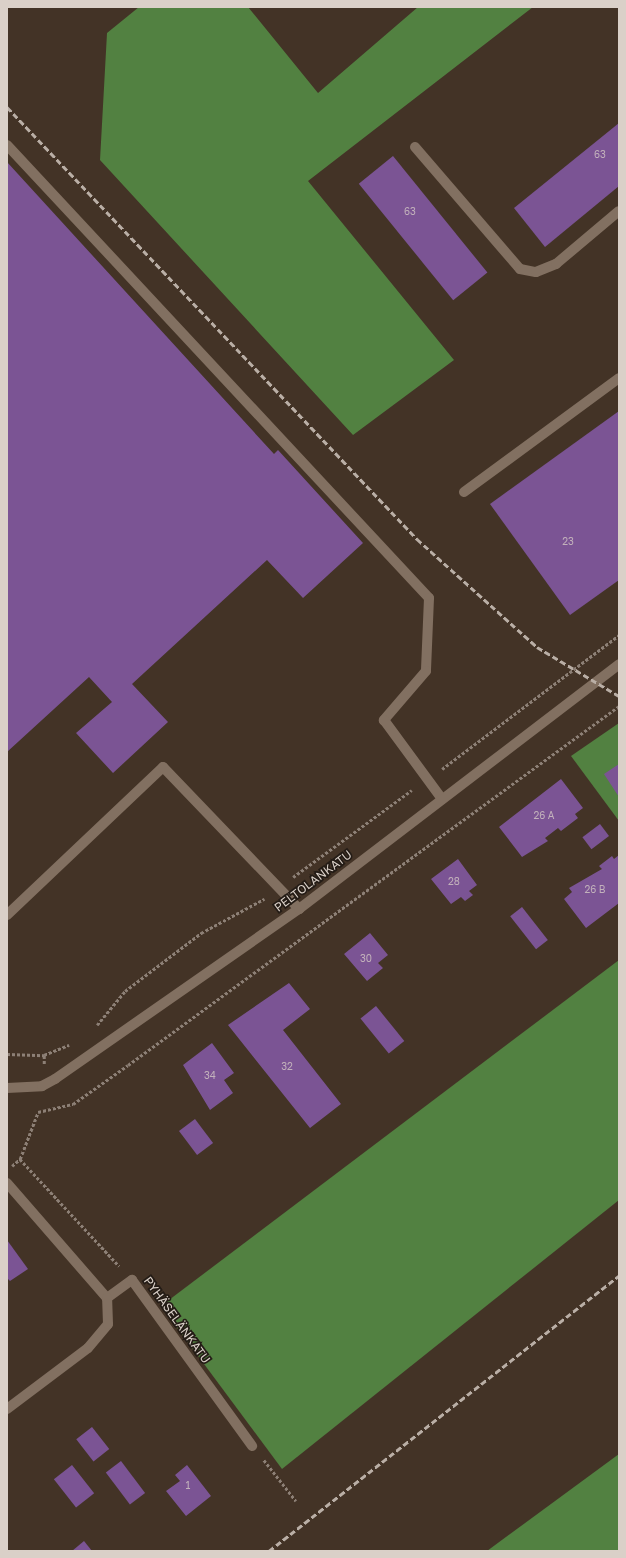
<!DOCTYPE html>
<meta charset="utf-8">
<style>
body{margin:0}
#map{position:relative;width:626px;height:1558px;overflow:hidden;background:#433326;font-family:"Golos Text",sans-serif}
div>[style]{position:absolute}
.forest>*{inset:0;background:#528141}
.building>*{inset:0;background:#7b5494;transform-origin:0 0}
.path>*{height:2.5px;margin-top:-1.25px;transform-origin:0;background:repeating-linear-gradient(90deg,#8d8076 0 3px,transparent 0 5px)}
.lane>*{height:10px;margin:-5px;padding:0 5px;transform-origin:5px;border-radius:5px;background:#827061}
.street>*{height:10px;margin:-5px;padding:0 5px;transform-origin:5px;border-radius:5px;background:#827061}
.secondary>*{height:10px;margin:-5px;padding:0 5px;transform-origin:5px;border-radius:5px;background:#827061}
.rail>*{height:3px;margin-top:-1.5px;transform-origin:0;background:repeating-linear-gradient(90deg,#baafa6 0 6px,transparent 0 9px)}
span{translate:-50% -50%;white-space:nowrap;text-align:center;line-height:1.15;-webkit-text-stroke:3.5px #241c16;paint-order:stroke}
.number-label{font-size:10px;color:#c2b1bb}
.number-label span{-webkit-text-stroke-width:0}
.street-label{font-size:12px;color:#dad0c8}
.frame{position:absolute;inset:0;border:8px solid #dad0c8;pointer-events:none}
</style>
<div id="map">
<div class="forest">
<div style="clip-path:polygon(139px 7px,248px 7px,318px 93px,418px 7px,533px 7px,308px 181px,454px 360px,353px 435px,100px 160px,107px 33px)"></div>
<div style="clip-path:polygon(619px 723px,619px 821px,571px 756px)"></div>
<div style="clip-path:polygon(619px 960px,619px 1200px,282px 1469px,161px 1306px)"></div>
<div style="clip-path:polygon(619px 1454px,619px 1551px,487px 1551px)"></div>
</div>
<div class="building">
<div style="clip-path:polygon(619px 123px,619px 186px,545px 247px,514px 208px)"></div>
<div style="left:393px;top:156px;width:150px;height:44px;rotate:51deg"></div>
<div style="clip-path:polygon(7px 162px,274px 454px,278px 450px,363px 543px,303px 598px,267px 560px,132px 684px,168px 722px,113px 773px,76px 733px,112px 702px,89px 677px,7px 752px)"></div>
<div style="clip-path:polygon(619px 411px,619px 580px,570px 615px,490px 504px)"></div>
<div style="clip-path:polygon(619px 764px,619px 797px,604px 774px)"></div>
<div style="clip-path:polygon(561px 779px,583px 808px,575px 814px,578px 818px,561px 831px,558px 828px,545px 838px,548px 841px,522px 857px,499px 827px)"></div>
<div style="left:600px;top:824px;width:15px;height:22px;rotate:53deg"></div>
<div style="clip-path:polygon(619px 855px,619px 903px,586px 928px,564px 899px,572px 892px,569px 888px,602px 869px,599px 866px,612px 856px,614px 859px)"></div>
<div style="clip-path:polygon(458px 859px,477px 885px,469px 891px,473px 895px,465px 901px,461px 897px,451px 904px,431px 879px)"></div>
<div style="left:522px;top:907px;width:42px;height:15px;rotate:52deg"></div>
<div style="clip-path:polygon(370px 933px,388px 955px,378px 963px,383px 968px,367px 981px,344px 954px)"></div>
<div style="clip-path:polygon(289px 983px,310px 1009px,283px 1030px,341px 1104px,310px 1128px,228px 1025px)"></div>
<div style="left:376px;top:1006px;width:45px;height:20px;rotate:51deg"></div>
<div style="clip-path:polygon(212px 1043px,234px 1073px,224px 1080px,233px 1093px,210px 1110px,183px 1065px)"></div>
<div style="left:195px;top:1119px;width:30px;height:20px;rotate:53deg"></div>
<div style="clip-path:polygon(7px 1240px,28px 1269px,10px 1281px,7px 1278px)"></div>
<div style="left:92px;top:1427px;width:28px;height:20px;rotate:52deg"></div>
<div style="left:121px;top:1461px;width:40px;height:19px;rotate:53deg"></div>
<div style="left:72px;top:1465px;width:36px;height:23px;rotate:52deg"></div>
<div style="clip-path:polygon(187px 1465px,211px 1496px,186px 1516px,166px 1491px,180px 1481px,175px 1475px)"></div>
<div style="clip-path:polygon(84px 1541px,92px 1551px,72px 1551px)"></div>
</div>
<div class="path">
<div style="left:442px;top:769px;width:222px;rotate:-37.1deg"></div>
<div style="left:293px;top:877px;width:147px;rotate:-36.2deg"></div>
<div style="left:97px;top:1025px;width:44px;rotate:-50.5deg"></div>
<div style="left:125px;top:991px;width:96px;rotate:-37.3deg"></div>
<div style="left:201px;top:933px;width:72px;rotate:-28.4deg"></div>
<div style="left:7px;top:1054px;width:37px;rotate:2deg"></div>
<div style="left:44px;top:1055px;width:27px;rotate:-22deg"></div>
<div style="left:44px;top:1064px;width:9px;rotate:-90deg"></div>
<div style="left:20px;top:1159px;width:146px;rotate:47.2deg"></div>
<div style="left:12px;top:1166px;width:11px;rotate:-41deg"></div>
<div style="left:20px;top:1159px;width:50px;rotate:-69deg"></div>
<div style="left:38px;top:1112px;width:36px;rotate:-13deg"></div>
<div style="left:73px;top:1104px;width:67px;rotate:-35.3deg"></div>
<div style="left:128px;top:1065px;width:608px;rotate:-36.17deg"></div>
<div style="left:264px;top:1460px;width:52px;rotate:52deg"></div>
</div>
<div class="lane">
<div style="left:7px;top:145px;width:619px;rotate:47.03deg"></div>
<div style="left:429px;top:598px;width:73px;rotate:92.4deg"></div>
<div style="left:426px;top:671px;width:65px;rotate:130.6deg"></div>
<div style="left:384px;top:720px;width:98px;rotate:53.7deg"></div>
<div style="left:415px;top:147px;width:161px;rotate:49.3deg"></div>
<div style="left:520px;top:269px;width:16px;rotate:11deg"></div>
<div style="left:536px;top:272px;width:22px;rotate:-22deg"></div>
<div style="left:556px;top:264px;width:82px;rotate:-40.1deg"></div>
<div style="left:464px;top:492px;width:192px;rotate:-36.3deg"></div>
<div style="left:7px;top:915px;width:215px;rotate:-43.5deg"></div>
<div style="left:163px;top:767px;width:197px;rotate:46.2deg"></div>
</div>
<div class="street">
<div style="left:7px;top:1183px;width:152px;rotate:49deg"></div>
<div style="left:107px;top:1298px;width:31px;rotate:-36deg"></div>
<div style="left:132px;top:1280px;width:205px;rotate:54.1deg"></div>
<div style="left:7px;top:1409px;width:101px;rotate:-37deg"></div>
<div style="left:88px;top:1348px;width:31px;rotate:-50deg"></div>
<div style="left:108px;top:1324px;width:26px;rotate:-92deg"></div>
</div>
<div class="secondary">
<div style="left:7px;top:1088px;width:35px;rotate:-3deg"></div>
<div style="left:42px;top:1086px;width:15px;rotate:-28deg"></div>
<div style="left:55px;top:1079px;width:297px;rotate:-34.9deg"></div>
<div style="left:299px;top:909px;width:403px;rotate:-37.4deg"></div>
</div>
<div class="rail">
<div style="left:7px;top:107px;width:596px;rotate:46.5deg"></div>
<div style="left:417px;top:539px;width:161px;rotate:42deg"></div>
<div style="left:537px;top:647px;width:96px;rotate:30.9deg"></div>
<div style="left:269px;top:1551px;width:445px;rotate:-38.2deg"></div>
</div>
<div class="number-label">
<span style="left:600px;top:155px">63</span>
<span style="left:410px;top:212px">63</span>
<span style="left:568px;top:542px">23</span>
<span style="left:544px;top:816px">26 A</span>
<span style="left:454px;top:882px">28</span>
<span style="left:595px;top:890px">26 B</span>
<span style="left:366px;top:959px">30</span>
<span style="left:287px;top:1067px">32</span>
<span style="left:210px;top:1076px">34</span>
<span style="left:188px;top:1486px">1</span>
</div>
<div class="street-label">
<span style="left:313px;top:881px;rotate:-37deg">PELTOLANKATU</span>
<span style="left:177px;top:1320px;rotate:54deg">PYHÄSELÄNKATU</span>
</div>
<div class="frame"></div>
</div>
